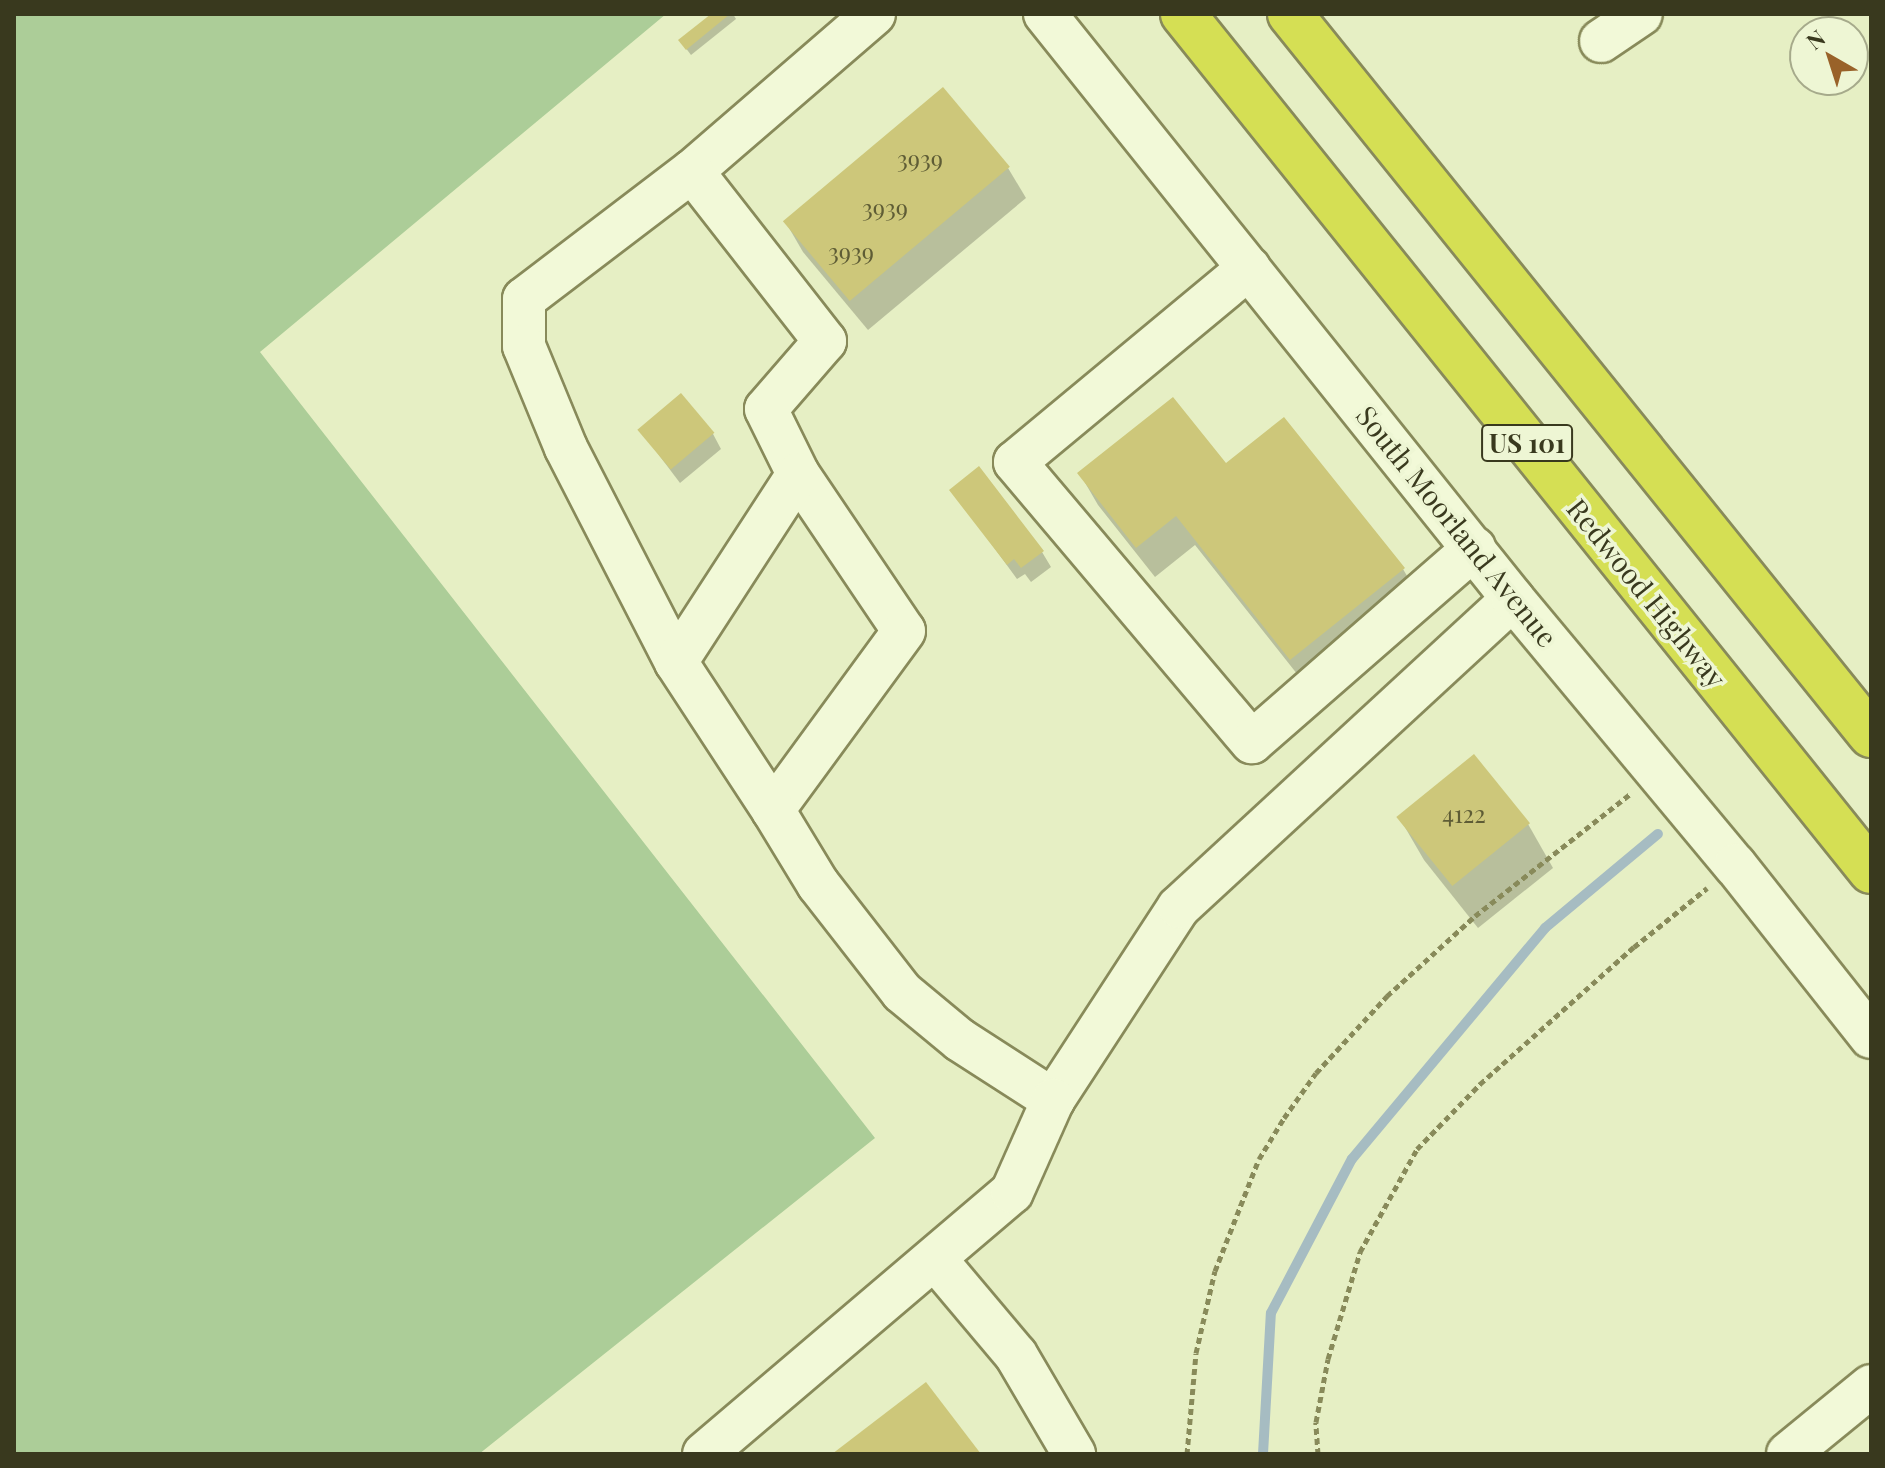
<!DOCTYPE html>
<style>
body{margin:0}
#map{position:relative;width:1885px;height:1468px;overflow:hidden;background:#e6efc4;font-family:"Playfair Display",serif}
div>[style]{position:absolute}
.green>*{inset:0;background:#accd98}
.shadow>*{inset:0;background:#0003}
.stream>*{height:10px;margin:-5px;padding:0 5px;transform-origin:5px;border-radius:5px;background:#a6bcc2}
.building>*{inset:0;background:#cdc77a;transform-origin:0 0}
.path>*{height:5px;margin-top:-2.5px;transform-origin:0;background:repeating-linear-gradient(90deg,#888a5a 0 6px,transparent 0 10px)}
.roads{filter:drop-shadow(2px 0 #888a5a) drop-shadow(-2px 0 #888a5a) drop-shadow(0 2px #888a5a) drop-shadow(0 -2px #888a5a)}
.minor>*{height:42px;margin:-21px;padding:0 21px;transform-origin:21px;border-radius:21px;background:#f2f9d8}
.highway>*{height:44px;margin:-22px;padding:0 22px;transform-origin:22px;border-radius:22px;background:#d5df54}
span{translate:-50% -50%;white-space:nowrap;text-align:center;line-height:1.15;-webkit-text-stroke:7px #eef6d4;paint-order:stroke}
.number-label{font-size:24px;color:#5e5c35}
.number-label span{-webkit-text-stroke-width:0}
.shield-label span{padding:2px 6px;background:#eef6d4;border:2px solid;border-radius:6px;-webkit-text-stroke-width:0}
.shield-label{font-size:26px;color:#39391e;font-weight:700}
.street-label{font-size:28px;color:#39391e}
.frame{position:absolute;inset:0;border:16px solid #39391e;pointer-events:none}
.north{position:absolute;left:1789px;top:16px;width:80px;height:80px;box-sizing:border-box;background:#eef6d4;border:2px solid #a6aa8b;border-radius:50%;rotate:321deg;font-size:22px;font-weight:700;line-height:32px;text-align:center;color:#39391e}
.north::after{content:'';display:block;margin:auto;width:28px;height:36px;background:#996229;clip-path:polygon(50% 0,100% 100%,50% 72%,0 100%)}
</style>
<div id="map">
<div class="green">
<div style="clip-path:polygon(14px 14px,666px 14px,260px 352px,875px 1138px,479px 1454px,14px 1454px)"></div>
</div>
<div class="shadow">
<div style="clip-path:polygon(714px 14px,733px 14px,736px 19px,691px 55px,685px 47px)"></div>
<div style="clip-path:polygon(1008px 168px,1026px 198px,868px 330px,803px 252px,785px 221px)"></div>
<div style="clip-path:polygon(1284px 420px,1403px 569px,1421px 600px,1309px 689px,1195px 545px,1155px 577px,1098px 505px,1080px 474px,1226px 466px)"></div>
<div style="clip-path:polygon(640px 430px,713px 434px,721px 449px,680px 483px)"></div>
<div style="clip-path:polygon(952px 490px,1042px 552px,1051px 567px,1031px 582px,1025px 574px,1017px 579px)"></div>
<div style="clip-path:polygon(1399px 817px,1528px 824px,1553px 868px,1478px 928px,1424px 860px)"></div>
</div>
<div class="stream">
<div style="left:1263px;top:1454px;width:141px;rotate:-86.8deg"></div>
<div style="left:1271px;top:1313px;width:174px;rotate:-62.3deg"></div>
<div style="left:1352px;top:1159px;width:301px;rotate:-50.1deg"></div>
<div style="left:1545px;top:928px;width:147px;rotate:-39.8deg"></div>
</div>
<div class="building">
<div style="clip-path:polygon(711px 14px,730px 14px,686px 50px,678px 40px)"></div>
<div style="left:943px;top:87px;width:104px;height:209px;rotate:50deg"></div>
<div style="left:681px;top:393px;width:52px;height:57px;rotate:50deg"></div>
<div style="clip-path:polygon(1173px 397px,1226px 463px,1284px 417px,1405px 568px,1290px 660px,1176px 516px,1136px 548px,1077px 473px)"></div>
<div style="clip-path:polygon(979px 466px,1044px 551px,1021px 568px,1014px 559px,1007px 565px,949px 490px)"></div>
<div style="left:1474px;top:754px;width:89px;height:100px;rotate:51deg"></div>
<div style="clip-path:polygon(926px 1382px,981px 1454px,832px 1454px)"></div>
</div>
<div class="path">
<div style="left:1187px;top:1454px;width:101px;rotate:-84.9deg"></div>
<div style="left:1196px;top:1353px;width:84px;rotate:-77deg"></div>
<div style="left:1215px;top:1271px;width:120px;rotate:-68.6deg"></div>
<div style="left:1259px;top:1159px;width:48px;rotate:-58.6deg"></div>
<div style="left:1284px;top:1118px;width:55px;rotate:-54.6deg"></div>
<div style="left:1316px;top:1073px;width:105px;rotate:-47.3deg"></div>
<div style="left:1387px;top:996px;width:119px;rotate:-42.3deg"></div>
<div style="left:1475px;top:916px;width:197px;rotate:-38.2deg"></div>
<div style="left:1318px;top:1454px;width:32px;rotate:-94deg"></div>
<div style="left:1316px;top:1422px;width:64px;rotate:-79.2deg"></div>
<div style="left:1328px;top:1359px;width:112px;rotate:-73.3deg"></div>
<div style="left:1360px;top:1252px;width:118px;rotate:-61deg"></div>
<div style="left:1417px;top:1149px;width:91px;rotate:-45.9deg"></div>
<div style="left:1480px;top:1084px;width:206px;rotate:-41.7deg"></div>
<div style="left:1634px;top:947px;width:94px;rotate:-38.9deg"></div>
</div>
<div class="roads">
<div class="minor">
<div style="left:874px;top:14px;width:240px;rotate:139.2deg"></div>
<div style="left:692px;top:171px;width:216px;rotate:52deg"></div>
<div style="left:825px;top:341px;width:90px;rotate:130.9deg"></div>
<div style="left:766px;top:409px;width:72px;rotate:63.8deg"></div>
<div style="left:798px;top:474px;width:189px;rotate:56deg"></div>
<div style="left:904px;top:631px;width:222px;rotate:126.2deg"></div>
<div style="left:773px;top:810px;width:87px;rotate:58.7deg"></div>
<div style="left:818px;top:884px;width:137px;rotate:52.1deg"></div>
<div style="left:902px;top:992px;width:75px;rotate:39.6deg"></div>
<div style="left:960px;top:1040px;width:111px;rotate:32.8deg"></div>
<div style="left:1053px;top:1100px;width:230px;rotate:-56.9deg"></div>
<div style="left:1179px;top:907px;width:454px;rotate:-42.7deg"></div>
<div style="left:1045px;top:14px;width:749px;rotate:51.34deg"></div>
<div style="left:1513px;top:599px;width:346px;rotate:50.2deg"></div>
<div style="left:1735px;top:865px;width:219px;rotate:51.7deg"></div>
<div style="left:1601px;top:41px;width:48px;rotate:-34deg"></div>
<div style="left:692px;top:171px;width:211px;rotate:142.7deg"></div>
<div style="left:524px;top:299px;width:47px;rotate:90deg"></div>
<div style="left:524px;top:346px;width:110px;rotate:67.6deg"></div>
<div style="left:566px;top:448px;width:241px;rotate:62.8deg"></div>
<div style="left:676px;top:662px;width:177px;rotate:56.8deg"></div>
<div style="left:1249px;top:268px;width:304px;rotate:140.3deg"></div>
<div style="left:1015px;top:462px;width:367px;rotate:49.8deg"></div>
<div style="left:1252px;top:742px;width:295px;rotate:-41.1deg"></div>
<div style="left:676px;top:662px;width:224px;rotate:-57deg"></div>
<div style="left:936px;top:1260px;width:124px;rotate:49.9deg"></div>
<div style="left:1016px;top:1355px;width:115px;rotate:59.6deg"></div>
<div style="left:704px;top:1454px;width:404px;rotate:-40.4deg"></div>
<div style="left:1012px;top:1192px;width:101px;rotate:-66deg"></div>
<div style="left:1788px;top:1454px;width:107px;rotate:-39.3deg"></div>
</div>
<div class="highway">
<div style="left:1183px;top:14px;width:1099px;rotate:51.24deg"></div>
<div style="left:1290px;top:14px;width:926px;rotate:51.14deg"></div>
</div>
</div>
<div class="number-label">
<span style="left:920px;top:159px">3939</span>
<span style="left:885px;top:208px">3939</span>
<span style="left:851px;top:252px">3939</span>
<span style="left:1464px;top:814px">4122</span>
</div>
<div class="shield-label">
<span style="left:1527px;top:443px">US 101</span>
</div>
<div class="street-label">
<span style="left:1457px;top:526px;rotate:51deg">South Moorland Avenue</span>
<span style="left:1647px;top:593px;rotate:51deg">Redwood Highway</span>
</div>
<div class="frame"></div>
<div class="north">N</div>
</div>
